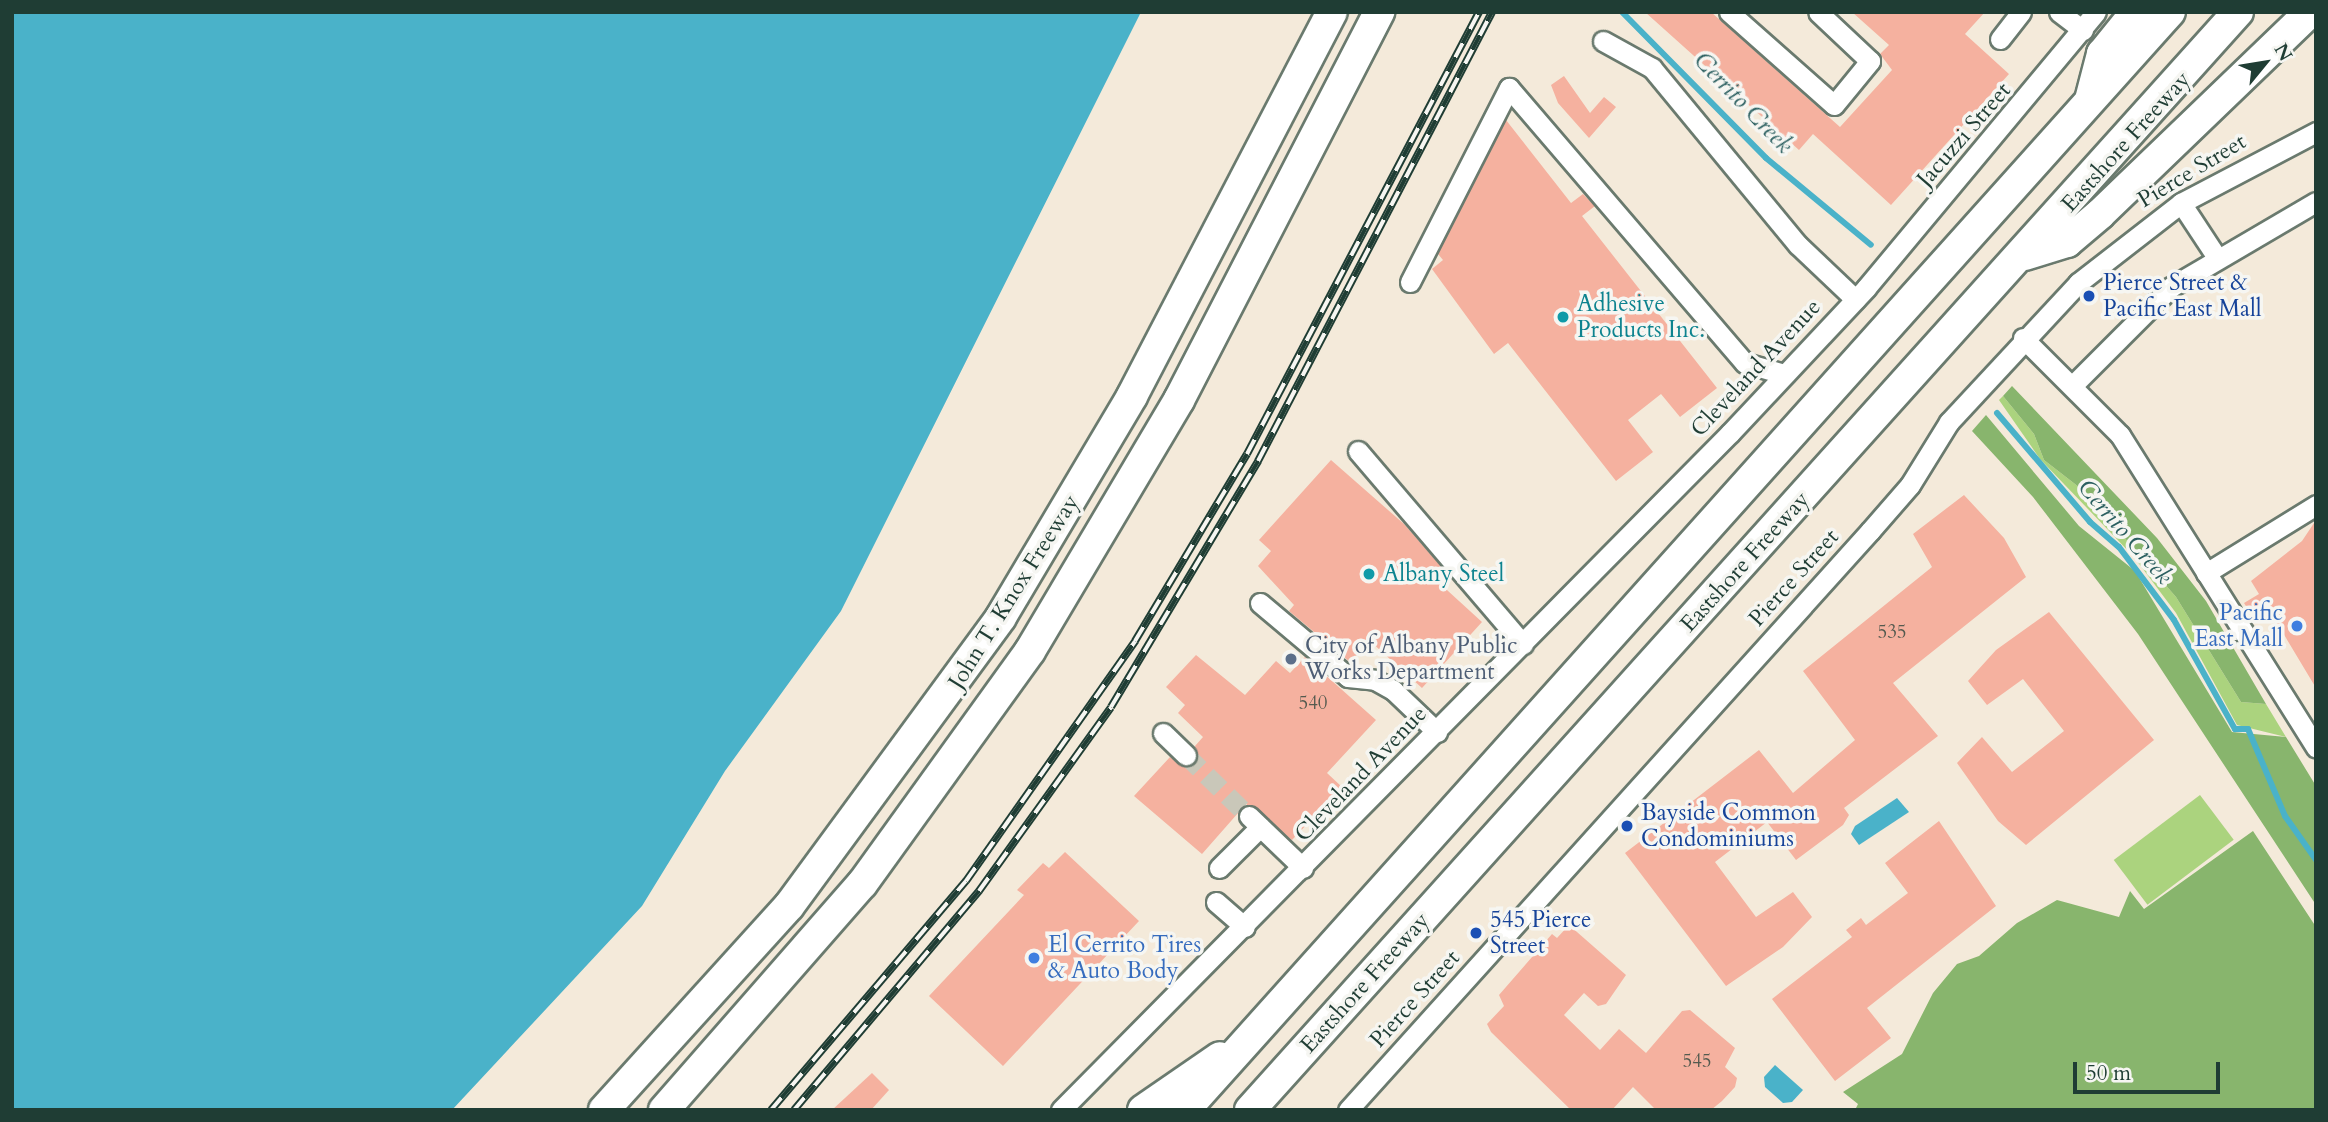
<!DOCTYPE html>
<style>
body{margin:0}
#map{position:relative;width:2328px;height:1122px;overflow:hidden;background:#f4eada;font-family:Cardo,serif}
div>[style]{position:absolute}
.green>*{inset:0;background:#abd37e;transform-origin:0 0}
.forest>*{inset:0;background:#88b56d}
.water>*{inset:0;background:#4ab2c9}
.stream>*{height:6px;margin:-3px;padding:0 3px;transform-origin:3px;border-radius:3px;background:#4ab2c9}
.building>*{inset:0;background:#f5b19f}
.minor-tunnel>*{height:19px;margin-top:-9.5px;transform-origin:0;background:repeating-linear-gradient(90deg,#c9c7b9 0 19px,transparent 0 29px)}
.roads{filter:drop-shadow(2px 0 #6a7a6e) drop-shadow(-2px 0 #6a7a6e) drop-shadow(0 2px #6a7a6e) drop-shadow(0 -2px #6a7a6e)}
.minor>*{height:19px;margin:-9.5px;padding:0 9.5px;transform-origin:9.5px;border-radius:9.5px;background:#fff}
.highway>*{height:30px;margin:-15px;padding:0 15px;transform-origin:15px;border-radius:15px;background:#fff}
.rail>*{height:8px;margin-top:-4px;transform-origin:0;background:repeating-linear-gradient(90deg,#f6f6f2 0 16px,#1f3d34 0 32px);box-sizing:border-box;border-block:2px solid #1f3d34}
.dots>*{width:19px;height:19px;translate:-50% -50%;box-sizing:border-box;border:4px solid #f6f6f2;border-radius:50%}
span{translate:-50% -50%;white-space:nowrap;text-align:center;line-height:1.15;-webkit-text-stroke:7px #f6f6f2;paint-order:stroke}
.number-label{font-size:19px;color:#545a4f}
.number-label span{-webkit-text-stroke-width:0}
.street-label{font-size:23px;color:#1f3d34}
.transit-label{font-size:23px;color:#164399}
.left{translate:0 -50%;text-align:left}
.culture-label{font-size:23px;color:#0d838f}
.shop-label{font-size:23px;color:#366cbe}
.right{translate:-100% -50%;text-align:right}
.service-label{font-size:23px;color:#4e5e75}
.water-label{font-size:24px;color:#2c6061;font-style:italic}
.frame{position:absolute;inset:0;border:14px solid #1f3d34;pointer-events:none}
.north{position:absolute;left:2230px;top:28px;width:70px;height:70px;-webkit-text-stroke:5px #f6f6f2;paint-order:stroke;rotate:60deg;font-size:19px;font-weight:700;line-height:28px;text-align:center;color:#1f3d34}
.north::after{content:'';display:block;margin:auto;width:24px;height:32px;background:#1f3d34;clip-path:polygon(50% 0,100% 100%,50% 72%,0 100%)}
.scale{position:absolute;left:2073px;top:1062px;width:147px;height:32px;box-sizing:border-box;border:4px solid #1f3d34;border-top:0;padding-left:9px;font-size:21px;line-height:24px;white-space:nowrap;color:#1f3d34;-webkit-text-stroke:5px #f6f6f2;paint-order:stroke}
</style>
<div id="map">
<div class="green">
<div style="clip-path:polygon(2003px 396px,2034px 434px,2044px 460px,2084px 491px,2176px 597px,2241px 702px,2266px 704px,2286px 737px,2237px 725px,2176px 613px,2134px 557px,2040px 459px,1999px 400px)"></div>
<div style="left:2200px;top:795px;width:56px;height:108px;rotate:53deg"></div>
</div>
<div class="forest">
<div style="clip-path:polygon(2012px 386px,2157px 538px,2206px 601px,2266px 704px,2241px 702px,2176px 597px,2084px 491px,2044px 460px,2034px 434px,2003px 396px)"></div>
<div style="clip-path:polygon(1986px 415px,2079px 526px,2135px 571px,2232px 732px,2286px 737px,2316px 786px,2316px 905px,2138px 634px,2033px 497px,1972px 431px)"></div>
<div style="clip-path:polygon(2253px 831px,2316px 927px,2316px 1110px,1855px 1110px,1858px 1104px,1843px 1092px,1902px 1054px,1933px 993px,1957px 964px,1979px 956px,2017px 923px,2057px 900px,2119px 917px,2130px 891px,2144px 909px)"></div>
</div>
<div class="water">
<div style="clip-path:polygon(12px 12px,1141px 12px,841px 611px,725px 771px,642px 906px,452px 1110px,12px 1110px)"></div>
<div style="clip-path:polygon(1897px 798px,1909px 812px,1859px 845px,1851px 834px,1855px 826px)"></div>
<div style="clip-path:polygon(1775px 1065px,1803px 1090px,1792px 1102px,1783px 1103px,1765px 1087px,1764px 1077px)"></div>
</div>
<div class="stream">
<div style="left:1622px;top:12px;width:205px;rotate:45.4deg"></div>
<div style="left:1766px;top:158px;width:136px;rotate:39.6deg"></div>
<div style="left:1997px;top:413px;width:143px;rotate:49.5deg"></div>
<div style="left:2090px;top:522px;width:38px;rotate:41deg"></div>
<div style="left:2119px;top:547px;width:91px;rotate:53deg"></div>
<div style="left:2174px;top:620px;width:125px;rotate:60.8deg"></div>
<div style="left:2235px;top:729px;width:13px"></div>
<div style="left:2248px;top:729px;width:95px;rotate:67deg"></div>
<div style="left:2285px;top:816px;width:54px;rotate:54.8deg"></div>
</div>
<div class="building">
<div style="clip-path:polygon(1645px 12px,1711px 12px,1840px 127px,1892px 70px,1880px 54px,1889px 45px,1852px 12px,1985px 12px,1965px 34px,2009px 74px,1891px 205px,1813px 134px,1799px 150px)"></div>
<div style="clip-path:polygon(1564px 76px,1590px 113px,1604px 97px,1616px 107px,1589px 138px,1558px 103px,1551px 85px)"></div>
<div style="clip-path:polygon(1506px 120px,1571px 203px,1583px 194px,1595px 206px,1582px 216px,1717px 388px,1680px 417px,1661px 394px,1628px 420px,1653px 452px,1616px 481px,1508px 343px,1494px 354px,1432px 269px,1443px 260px,1438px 254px)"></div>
<div style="clip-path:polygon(1331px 460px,1404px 524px,1445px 571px,1436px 580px,1482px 622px,1422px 688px,1370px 641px,1350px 662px,1289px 611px,1294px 605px,1258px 566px,1271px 551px,1259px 540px)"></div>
<div style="clip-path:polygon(1964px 495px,2004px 538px,2026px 577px,1893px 683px,1938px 736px,1844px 808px,1849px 815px,1843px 825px,1796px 860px,1767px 822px,1715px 862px,1756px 917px,1793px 892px,1812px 917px,1783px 947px,1726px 986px,1625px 853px,1759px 750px,1793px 793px,1855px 740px,1803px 671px,1932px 567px,1913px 534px)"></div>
<div style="clip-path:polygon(2316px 520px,2316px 688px,2268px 608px,2253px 617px,2244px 603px,2259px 594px,2251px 581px,2302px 541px)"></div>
<div style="clip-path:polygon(2049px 612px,2154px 740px,2026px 845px,1998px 821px,1957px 763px,1982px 737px,2012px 772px,2064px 731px,2023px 679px,1987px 705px,1968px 681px,1996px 650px)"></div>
<div style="clip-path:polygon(1196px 655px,1245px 695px,1276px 661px,1290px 673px,1305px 657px,1376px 720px,1327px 773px,1342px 787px,1292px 840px,1246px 804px,1202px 854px,1134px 796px,1170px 757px,1184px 767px,1198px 759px,1195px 746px,1203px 737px,1178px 713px,1185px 705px,1166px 687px)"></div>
<div style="clip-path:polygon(1939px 821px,1996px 906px,1867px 1008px,1891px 1038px,1835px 1081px,1772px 999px,1852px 937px,1846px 930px,1861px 918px,1866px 925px,1908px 893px,1885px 863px)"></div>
<div style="clip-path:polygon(1065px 852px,1139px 921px,1003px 1066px,929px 996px,1024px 895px,1017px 890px,1043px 863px,1049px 868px)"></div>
<div style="clip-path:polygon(1569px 925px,1626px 975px,1606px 1004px,1598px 1006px,1584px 993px,1564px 1015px,1600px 1050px,1619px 1029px,1646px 1053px,1682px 1011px,1690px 1010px,1735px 1048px,1725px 1067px,1737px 1078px,1735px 1087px,1722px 1101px,1711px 1110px,1656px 1110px,1633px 1087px,1612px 1110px,1571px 1110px,1491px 1032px,1487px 1024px,1504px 1006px,1499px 995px,1552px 934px,1557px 938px)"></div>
<div style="clip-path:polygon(872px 1073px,889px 1090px,871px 1110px,832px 1110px)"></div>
</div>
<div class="minor-tunnel">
<div style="left:1186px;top:755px;width:88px;rotate:44.1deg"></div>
</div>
<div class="roads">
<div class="minor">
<div style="left:1729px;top:12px;width:140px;rotate:41.5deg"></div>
<div style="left:1834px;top:105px;width:57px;rotate:-50.7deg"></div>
<div style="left:1870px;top:61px;width:71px;rotate:-136.7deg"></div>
<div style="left:2059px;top:12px;width:30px;rotate:37deg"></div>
<div style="left:2000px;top:39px;width:34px;rotate:-52deg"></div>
<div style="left:1603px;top:41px;width:56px;rotate:28.9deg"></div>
<div style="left:1652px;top:68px;width:229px;rotate:50.5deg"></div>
<div style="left:1798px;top:245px;width:79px;rotate:43.5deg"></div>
<div style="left:2181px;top:203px;width:64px;rotate:56.6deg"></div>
<div style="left:1410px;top:282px;width:218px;rotate:-63deg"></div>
<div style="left:1509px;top:88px;width:362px;rotate:49.4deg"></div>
<div style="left:1745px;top:363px;width:41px;rotate:15.8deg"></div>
<div style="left:2023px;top:338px;width:137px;rotate:45deg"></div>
<div style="left:2120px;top:435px;width:369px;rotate:57.9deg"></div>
<div style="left:2074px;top:384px;width:137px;rotate:-45deg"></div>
<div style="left:2171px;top:287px;width:168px;rotate:-30.4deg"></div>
<div style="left:1358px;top:451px;width:254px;rotate:49.5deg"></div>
<div style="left:2206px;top:573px;width:129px;rotate:-31.7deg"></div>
<div style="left:1260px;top:603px;width:115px;rotate:40.1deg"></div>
<div style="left:1348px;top:677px;width:27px;rotate:6deg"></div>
<div style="left:1375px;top:680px;width:21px;rotate:29deg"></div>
<div style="left:1393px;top:690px;width:61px;rotate:43.7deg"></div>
<div style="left:1163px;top:733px;width:32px;rotate:44deg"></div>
<div style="left:1249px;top:816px;width:75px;rotate:43.9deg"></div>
<div style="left:1219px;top:868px;width:58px;rotate:-45deg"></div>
<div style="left:1216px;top:902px;width:38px;rotate:41deg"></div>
<div style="left:1061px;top:1110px;width:952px;rotate:-45.34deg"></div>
<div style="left:1730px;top:433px;width:199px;rotate:-46.8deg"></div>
<div style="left:1866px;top:288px;width:359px;rotate:-50.2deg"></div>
<div style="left:1348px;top:1110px;width:780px;rotate:-47.96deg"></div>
<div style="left:1870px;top:531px;width:61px;rotate:-49deg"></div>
<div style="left:1910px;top:485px;width:74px;rotate:-58.2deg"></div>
<div style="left:1949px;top:422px;width:190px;rotate:-47.1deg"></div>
<div style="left:2078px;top:283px;width:130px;rotate:-37.8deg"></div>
<div style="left:2181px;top:203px;width:153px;rotate:-27.7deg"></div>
</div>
<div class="highway">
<div style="left:2090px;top:100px;width:48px;rotate:-75.4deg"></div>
<div style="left:2102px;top:54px;width:54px;rotate:-51deg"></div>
<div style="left:2025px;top:255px;width:44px;rotate:-17.2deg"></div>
<div style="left:2067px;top:242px;width:43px;rotate:-40.3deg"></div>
<div style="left:2100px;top:214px;width:291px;rotate:-43.9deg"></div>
<div style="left:604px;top:1110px;width:275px;rotate:-47.8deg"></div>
<div style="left:789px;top:906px;width:358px;rotate:-53.7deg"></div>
<div style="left:1001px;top:617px;width:257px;rotate:-59.3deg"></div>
<div style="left:1132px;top:396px;width:433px;rotate:-62.5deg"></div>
<div style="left:664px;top:1110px;width:300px;rotate:-48.8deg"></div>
<div style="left:862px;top:884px;width:287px;rotate:-54.2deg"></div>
<div style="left:1030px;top:651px;width:292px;rotate:-59.3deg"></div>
<div style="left:1179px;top:400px;width:437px;rotate:-62.7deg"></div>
<div style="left:1143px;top:1110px;width:93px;rotate:-34.5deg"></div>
<div style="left:1185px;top:1110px;width:1475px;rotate:-48.11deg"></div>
<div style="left:1250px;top:1110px;width:1477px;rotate:-48.02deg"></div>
</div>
</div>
<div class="rail">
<div style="left:771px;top:1110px;width:301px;rotate:-49.6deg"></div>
<div style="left:966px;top:881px;width:294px;rotate:-54.8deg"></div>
<div style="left:1135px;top:641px;width:218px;rotate:-59.1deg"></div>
<div style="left:1247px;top:454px;width:499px;rotate:-62.3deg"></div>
<div style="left:794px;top:1110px;width:287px;rotate:-49.8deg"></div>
<div style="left:979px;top:891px;width:226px;rotate:-54.3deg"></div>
<div style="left:1111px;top:707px;width:287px;rotate:-59.1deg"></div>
<div style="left:1258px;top:461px;width:506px;rotate:-62.47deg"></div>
</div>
<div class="dots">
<div style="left:2089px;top:296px;background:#1a4fb4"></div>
<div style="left:1563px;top:317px;background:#0f9aa8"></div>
<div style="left:1369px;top:574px;background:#0f9aa8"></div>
<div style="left:2297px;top:626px;background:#3f7fe0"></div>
<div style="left:1291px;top:659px;background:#5c6f8a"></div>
<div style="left:1627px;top:826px;background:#1a4fb4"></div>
<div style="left:1476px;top:933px;background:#1a4fb4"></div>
<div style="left:1034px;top:958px;background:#3f7fe0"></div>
</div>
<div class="number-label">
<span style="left:1892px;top:633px">535</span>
<span style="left:1313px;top:704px">540</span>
<span style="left:1697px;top:1062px">545</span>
</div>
<div class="street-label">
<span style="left:1964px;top:135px;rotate:-49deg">Jacuzzi Street</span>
<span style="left:2126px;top:142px;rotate:-48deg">Eastshore Freeway</span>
<span style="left:2192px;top:171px;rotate:-31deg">Pierce Street</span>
<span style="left:1756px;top:368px;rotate:-47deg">Cleveland Avenue</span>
<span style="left:1745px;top:562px;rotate:-48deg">Eastshore Freeway</span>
<span style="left:1794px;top:578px;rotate:-48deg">Pierce Street</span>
<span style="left:1014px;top:592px;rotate:-58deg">John T. Knox Freeway</span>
<span style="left:1361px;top:774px;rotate:-46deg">Cleveland Avenue</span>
<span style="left:1365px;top:983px;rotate:-48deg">Eastshore Freeway</span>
<span style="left:1415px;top:999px;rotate:-48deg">Pierce Street</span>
</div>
<div class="transit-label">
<span class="left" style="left:2103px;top:296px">Pierce Street &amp;<br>Pacific East Mall</span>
<span class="left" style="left:1641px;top:826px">Bayside Common<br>Condominiums</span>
<span class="left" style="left:1490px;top:933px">545 Pierce<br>Street</span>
</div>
<div class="culture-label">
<span class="left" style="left:1577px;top:317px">Adhesive<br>Products Inc.</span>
<span class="left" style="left:1383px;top:574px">Albany Steel</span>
</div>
<div class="shop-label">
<span class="right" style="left:2283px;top:626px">Pacific<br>East Mall</span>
<span class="left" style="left:1048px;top:958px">El Cerrito Tires<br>&amp; Auto Body</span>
</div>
<div class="service-label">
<span class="left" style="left:1305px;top:659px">City of Albany Public<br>Works Department</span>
</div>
<div class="water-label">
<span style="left:1743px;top:103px;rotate:46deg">Cerrito Creek</span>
<span style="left:2125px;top:532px;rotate:49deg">Cerrito Creek</span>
</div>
<div class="frame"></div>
<div class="north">N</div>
<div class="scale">50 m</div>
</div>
